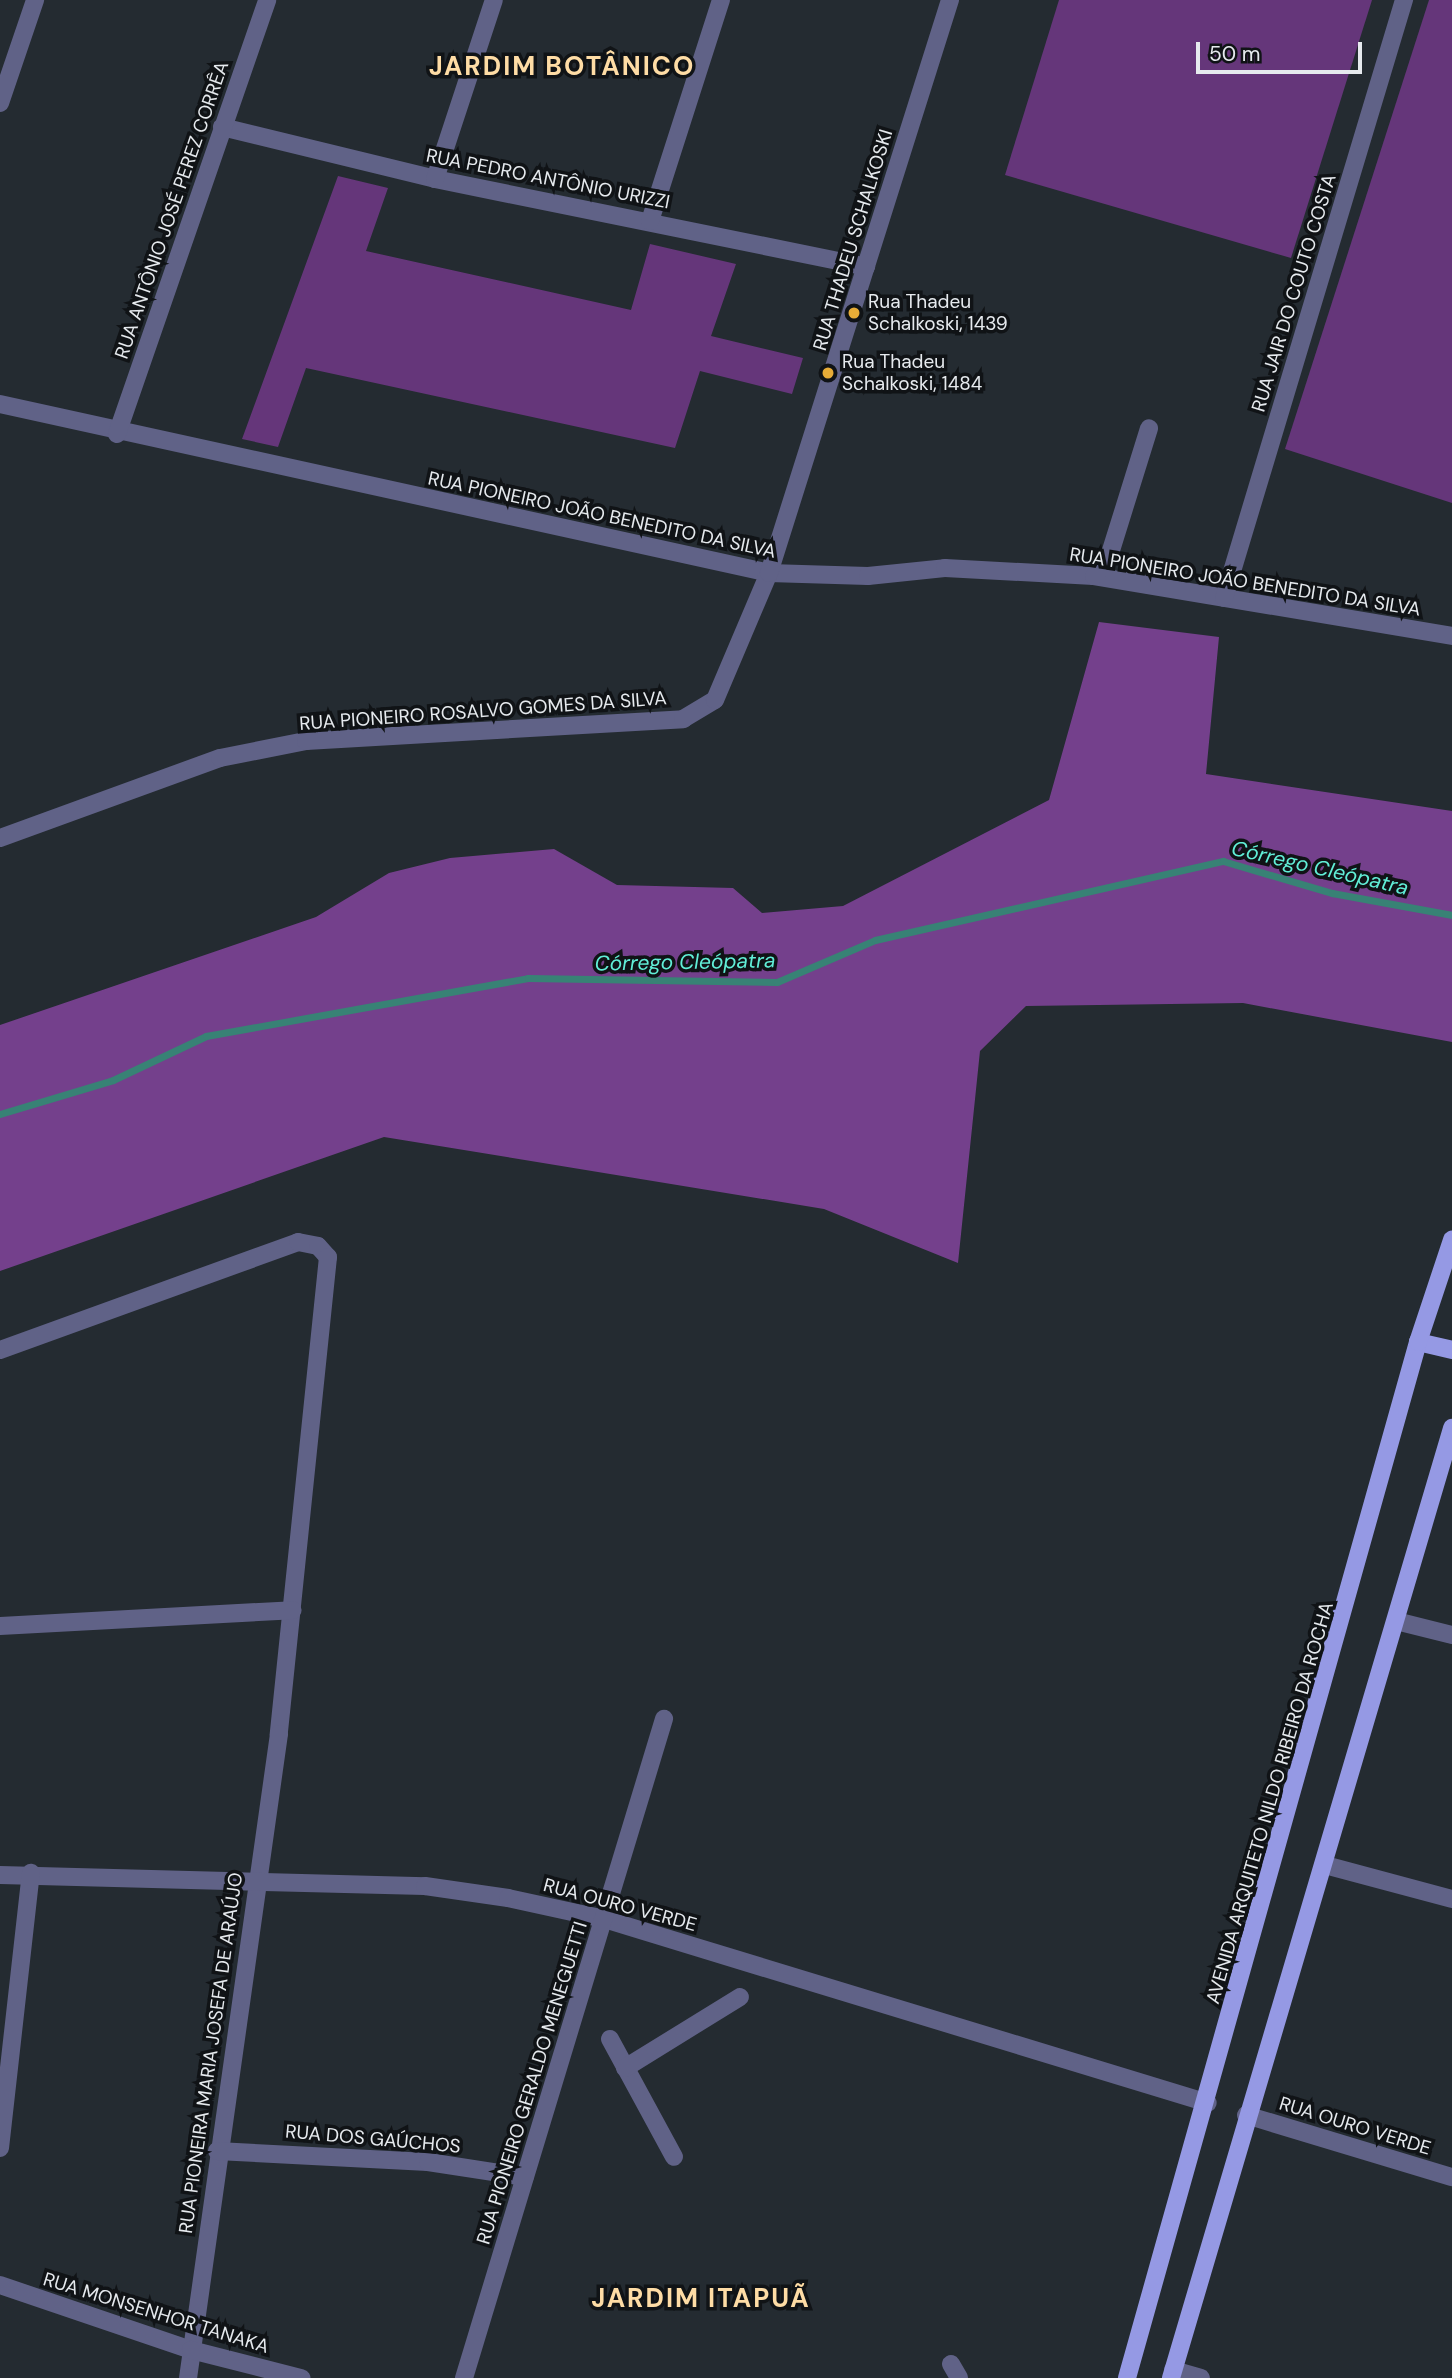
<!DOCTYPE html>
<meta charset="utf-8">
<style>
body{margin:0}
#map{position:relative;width:1452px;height:2378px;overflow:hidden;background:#242b31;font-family:"DM Sans",sans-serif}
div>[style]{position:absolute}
.green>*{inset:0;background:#65367a}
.forest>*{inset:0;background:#74408c}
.stream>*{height:7px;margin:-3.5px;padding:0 3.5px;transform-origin:3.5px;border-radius:3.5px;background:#388275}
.minor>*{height:18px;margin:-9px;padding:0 9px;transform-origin:9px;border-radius:9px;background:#606287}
.major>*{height:18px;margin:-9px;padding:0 9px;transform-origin:9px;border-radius:9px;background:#9599e4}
.dots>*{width:19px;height:19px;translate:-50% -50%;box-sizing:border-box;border:4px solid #101316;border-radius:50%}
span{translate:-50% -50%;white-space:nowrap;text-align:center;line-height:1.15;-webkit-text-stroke:7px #101316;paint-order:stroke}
.street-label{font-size:19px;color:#e6eaee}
.poi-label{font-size:19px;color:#e6eaee}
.left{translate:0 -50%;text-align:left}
.water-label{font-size:21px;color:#61eed7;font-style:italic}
.district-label{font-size:26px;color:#fedca5;font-weight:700;letter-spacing:2px}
.scale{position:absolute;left:1196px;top:42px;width:166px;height:32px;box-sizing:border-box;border:4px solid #e6eaee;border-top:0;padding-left:9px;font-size:21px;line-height:24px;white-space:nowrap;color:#e6eaee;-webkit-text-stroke:5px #101316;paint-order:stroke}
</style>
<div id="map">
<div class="green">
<div style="clip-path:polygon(1059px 0,1372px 0,1291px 258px,1005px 175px)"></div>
<div style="clip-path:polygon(1429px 0,1452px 0,1452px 503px,1285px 449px)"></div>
<div style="clip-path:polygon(338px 176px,388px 188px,366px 251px,631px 310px,650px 244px,736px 264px,711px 336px,803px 358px,792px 394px,700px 371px,675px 448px,306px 368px,278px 447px,242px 439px)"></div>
</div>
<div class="forest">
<div style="clip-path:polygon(1099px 622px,1219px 637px,1206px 774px,1452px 811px,1452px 1042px,1243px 1003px,1026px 1006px,980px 1051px,958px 1263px,824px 1209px,384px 1137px,0 1271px,0 1025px,316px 917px,389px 873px,450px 858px,554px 849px,617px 885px,733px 888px,762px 913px,843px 906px,1049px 800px)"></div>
</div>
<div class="stream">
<div style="left:0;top:1114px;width:118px;rotate:-16.7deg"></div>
<div style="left:113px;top:1080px;width:103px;rotate:-25.3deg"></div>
<div style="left:206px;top:1036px;width:327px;rotate:-10.2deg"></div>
<div style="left:528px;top:978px;width:249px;rotate:0.9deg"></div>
<div style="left:777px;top:982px;width:107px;rotate:-23.2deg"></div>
<div style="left:875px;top:940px;width:357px;rotate:-12.8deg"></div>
<div style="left:1223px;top:861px;width:114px;rotate:16.4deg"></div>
<div style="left:1332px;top:893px;width:122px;rotate:10.4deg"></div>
</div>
<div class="minor">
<div style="left:0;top:103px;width:109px;rotate:-71.2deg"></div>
<div style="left:222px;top:127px;width:219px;rotate:13.7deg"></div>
<div style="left:435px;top:179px;width:440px;rotate:11.5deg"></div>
<div style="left:435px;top:179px;width:188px;rotate:-71.8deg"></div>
<div style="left:650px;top:221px;width:232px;rotate:-72.2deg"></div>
<div style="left:0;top:404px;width:787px;rotate:12.39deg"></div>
<div style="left:769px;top:573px;width:99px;rotate:1.7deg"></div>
<div style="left:868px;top:576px;width:77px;rotate:-5.9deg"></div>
<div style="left:945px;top:568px;width:149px;rotate:3.1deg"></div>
<div style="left:1094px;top:576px;width:363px;rotate:9.5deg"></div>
<div style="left:117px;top:434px;width:459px;rotate:-70.9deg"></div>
<div style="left:1094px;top:576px;width:21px;rotate:-49deg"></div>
<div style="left:1108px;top:560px;width:138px;rotate:-72.7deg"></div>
<div style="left:1224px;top:598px;width:625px;rotate:-73.25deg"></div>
<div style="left:0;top:838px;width:234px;rotate:-20deg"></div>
<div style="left:220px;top:758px;width:88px;rotate:-11.2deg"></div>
<div style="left:306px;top:741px;width:378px;rotate:-3.3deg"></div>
<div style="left:683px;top:719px;width:37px;rotate:-31deg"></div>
<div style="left:715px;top:700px;width:138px;rotate:-67deg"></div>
<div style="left:769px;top:573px;width:601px;rotate:-72.47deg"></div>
<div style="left:0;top:1350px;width:317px;rotate:-19.9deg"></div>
<div style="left:298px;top:1242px;width:20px;rotate:11deg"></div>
<div style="left:318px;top:1246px;width:15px;rotate:48deg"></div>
<div style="left:328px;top:1257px;width:480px;rotate:95.9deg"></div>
<div style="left:279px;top:1734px;width:650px;rotate:98.04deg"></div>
<div style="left:1396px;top:1621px;width:58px;rotate:14deg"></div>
<div style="left:0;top:1626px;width:293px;rotate:-3.1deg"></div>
<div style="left:1325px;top:1865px;width:131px;rotate:15deg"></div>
<div style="left:0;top:1875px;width:425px;rotate:1.5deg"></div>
<div style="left:425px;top:1886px;width:84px;rotate:8.2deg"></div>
<div style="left:508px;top:1898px;width:98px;rotate:12.3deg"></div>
<div style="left:604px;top:1919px;width:631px;rotate:16.94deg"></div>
<div style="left:610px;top:2039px;width:134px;rotate:61.5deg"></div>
<div style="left:625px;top:2068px;width:135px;rotate:-31.7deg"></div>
<div style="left:1246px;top:2115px;width:215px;rotate:16.8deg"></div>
<div style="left:0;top:2148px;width:277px;rotate:-83.6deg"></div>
<div style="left:217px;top:2151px;width:211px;rotate:3deg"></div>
<div style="left:428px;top:2162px;width:98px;rotate:8.8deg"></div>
<div style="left:0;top:2285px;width:202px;rotate:18.8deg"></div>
<div style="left:191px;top:2350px;width:114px;rotate:14.3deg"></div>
<div style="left:951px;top:2364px;width:16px;rotate:60deg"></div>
<div style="left:1173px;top:2370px;width:29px;rotate:16deg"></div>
<div style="left:464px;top:2378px;width:689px;rotate:-73.12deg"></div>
</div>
<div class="major">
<div style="left:1418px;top:1342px;width:35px;rotate:13deg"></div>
<div style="left:1127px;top:2378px;width:1076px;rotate:-74.31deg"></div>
<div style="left:1418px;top:1342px;width:108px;rotate:-71.6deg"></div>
<div style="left:1171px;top:2378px;width:991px;rotate:-73.52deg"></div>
</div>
<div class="dots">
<div style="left:854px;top:313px;background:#e7ac37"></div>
<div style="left:828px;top:373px;background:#e7ac37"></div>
</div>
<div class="street-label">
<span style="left:548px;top:179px;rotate:11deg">RUA PEDRO ANTÔNIO URIZZI</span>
<span style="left:172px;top:210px;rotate:-71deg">RUA ANTÔNIO JOSÉ PEREZ CORRÊA</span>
<span style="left:853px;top:240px;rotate:-73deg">RUA THADEU SCHALKOSKI</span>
<span style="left:1294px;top:293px;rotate:-73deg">RUA JAIR DO COUTO COSTA</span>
<span style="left:602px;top:515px;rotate:12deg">RUA PIONEIRO JOÃO BENEDITO DA SILVA</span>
<span style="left:1245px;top:582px;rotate:9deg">RUA PIONEIRO JOÃO BENEDITO DA SILVA</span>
<span style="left:483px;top:711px;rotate:-4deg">RUA PIONEIRO ROSALVO GOMES DA SILVA</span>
<span style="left:1270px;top:1803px;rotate:-74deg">AVENIDA ARQUITETO NILDO RIBEIRO DA ROCHA</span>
<span style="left:620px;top:1905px;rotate:15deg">RUA OURO VERDE</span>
<span style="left:211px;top:2053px;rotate:-82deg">RUA PIONEIRA MARIA JOSEFA DE ARAÚJO</span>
<span style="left:532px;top:2083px;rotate:-73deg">RUA PIONEIRO GERALDO MENEGUETTI</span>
<span style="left:1355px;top:2126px;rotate:17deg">RUA OURO VERDE</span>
<span style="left:373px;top:2139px;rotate:5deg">RUA DOS GAÚCHOS</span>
<span style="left:156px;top:2313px;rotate:17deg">RUA MONSENHOR TANAKA</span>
</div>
<div class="poi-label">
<span class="left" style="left:868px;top:313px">Rua Thadeu<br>Schalkoski, 1439</span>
<span class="left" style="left:842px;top:373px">Rua Thadeu<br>Schalkoski, 1484</span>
</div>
<div class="water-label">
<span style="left:1320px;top:868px;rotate:13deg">Córrego Cleópatra</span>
<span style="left:685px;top:962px;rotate:-1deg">Córrego Cleópatra</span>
</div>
<div class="district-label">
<span style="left:562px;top:67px">JARDIM BOTÂNICO</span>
<span style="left:701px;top:2299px">JARDIM ITAPUÃ</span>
</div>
<div class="scale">50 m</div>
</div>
